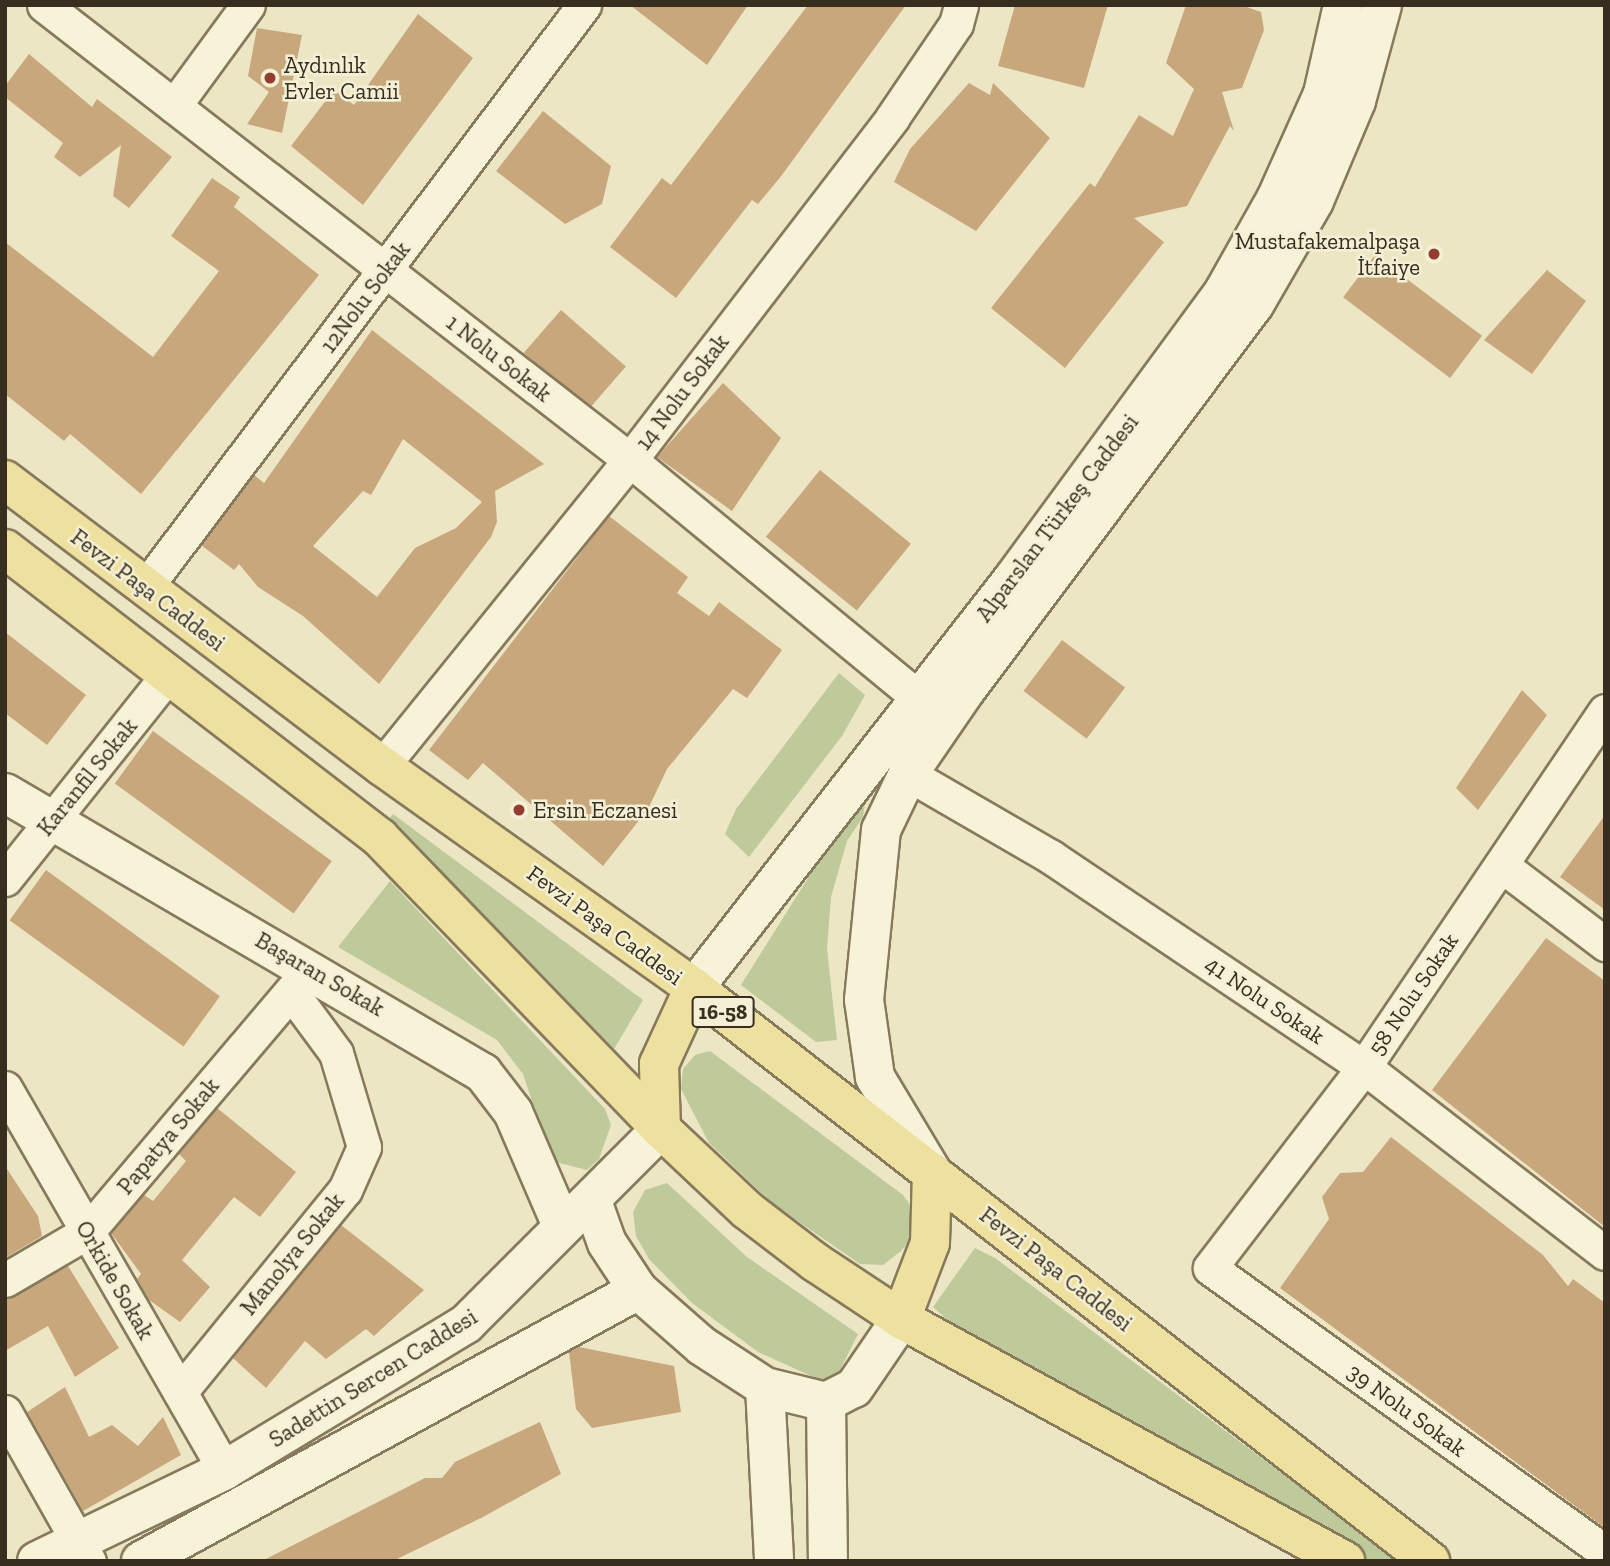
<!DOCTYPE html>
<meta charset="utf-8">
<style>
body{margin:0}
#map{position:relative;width:1610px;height:1566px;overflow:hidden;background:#ece6c5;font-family:"Zilla Slab",serif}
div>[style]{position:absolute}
.green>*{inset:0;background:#beca9a}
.building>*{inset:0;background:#c9a77d;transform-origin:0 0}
.roads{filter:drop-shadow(2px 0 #87795c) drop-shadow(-2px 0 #87795c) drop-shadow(0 2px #87795c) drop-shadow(0 -2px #87795c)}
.street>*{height:33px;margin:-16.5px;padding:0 16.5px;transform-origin:16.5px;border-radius:16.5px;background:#f7f3d8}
.secondary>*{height:38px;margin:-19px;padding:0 19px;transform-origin:19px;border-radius:19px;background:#f7f3d8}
.primary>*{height:38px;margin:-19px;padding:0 19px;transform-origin:19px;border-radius:19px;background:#eee09f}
.dots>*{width:19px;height:19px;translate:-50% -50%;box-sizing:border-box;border:4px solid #f4f0d5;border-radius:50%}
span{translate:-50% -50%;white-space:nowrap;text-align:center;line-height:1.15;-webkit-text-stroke:5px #f4f0d5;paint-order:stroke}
.shield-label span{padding:2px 5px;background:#f4f0d5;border:2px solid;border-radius:5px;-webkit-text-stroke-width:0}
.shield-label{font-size:21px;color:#382e1f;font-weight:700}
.poi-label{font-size:23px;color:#382e1f}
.left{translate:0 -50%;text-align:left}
.right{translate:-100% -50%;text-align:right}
.street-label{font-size:23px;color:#382e1f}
.frame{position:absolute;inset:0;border:7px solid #382e1f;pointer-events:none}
</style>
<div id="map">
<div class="green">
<div style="clip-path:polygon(839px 673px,865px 695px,842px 736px,749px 857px,725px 834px,736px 809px)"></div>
<div style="clip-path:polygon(857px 800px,865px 802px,863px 817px,847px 841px,831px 897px,827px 949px,837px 1040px,816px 1042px,741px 985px)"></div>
<div style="clip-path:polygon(393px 814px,643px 1000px,614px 1049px,388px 820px)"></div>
<div style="clip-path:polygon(390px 881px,605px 1109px,611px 1125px,599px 1159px,587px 1170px,552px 1161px,523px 1074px,497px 1040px,338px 947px)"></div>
<div style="clip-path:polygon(710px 1051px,903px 1195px,917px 1214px,915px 1234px,901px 1251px,883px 1265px,860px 1264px,773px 1204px,709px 1143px,681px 1089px,683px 1069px,695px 1055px)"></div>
<div style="clip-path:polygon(667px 1183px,747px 1257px,858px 1334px,839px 1372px,822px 1381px,758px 1352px,692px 1303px,649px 1259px,636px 1236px,633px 1212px,645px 1190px)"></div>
<div style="clip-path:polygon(975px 1248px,995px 1258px,1399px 1561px,1367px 1561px,951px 1323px,933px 1307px)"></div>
</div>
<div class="building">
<div style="clip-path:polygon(630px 5px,748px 5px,707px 65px)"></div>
<div style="clip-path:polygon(808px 5px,906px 5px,782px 175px,758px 204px,752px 200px,676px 298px,610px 247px,662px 178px,671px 185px)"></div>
<div style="clip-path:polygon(1015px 5px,1108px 5px,1084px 88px,998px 66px)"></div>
<div style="clip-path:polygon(1186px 5px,1241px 5px,1261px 12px,1264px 30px,1242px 88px,1222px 92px,1234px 131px,1230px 126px,1187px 206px,1134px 218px,1164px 242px,1065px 368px,991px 308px,1090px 183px,1095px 187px,1139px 115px,1173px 136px,1194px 89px,1166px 63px)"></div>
<div style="clip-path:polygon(418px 14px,473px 58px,363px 205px,291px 146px,334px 90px,354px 105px)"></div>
<div style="clip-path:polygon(257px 28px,302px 35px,282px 133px,247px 124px,269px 92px,248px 76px)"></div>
<div style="clip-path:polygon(29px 54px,92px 107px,97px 99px,172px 157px,129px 208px,113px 196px,121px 145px,80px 177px,54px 157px,63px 143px,5px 97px,5px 86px)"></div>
<div style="clip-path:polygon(969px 83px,990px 95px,993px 83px,1050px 138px,976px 231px,894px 182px,910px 149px)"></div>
<div style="clip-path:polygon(543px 111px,611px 166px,602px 204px,565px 224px,496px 171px)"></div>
<div style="clip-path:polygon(212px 178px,240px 197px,234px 207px,319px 275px,141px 494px,70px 434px,64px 441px,5px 394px,5px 242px,153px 357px,219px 271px,171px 236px)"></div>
<div style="left:1375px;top:255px;width:134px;height:53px;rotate:37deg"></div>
<div style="clip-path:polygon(1547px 270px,1586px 301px,1532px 374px,1484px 340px)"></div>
<div style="left:561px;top:310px;width:86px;height:57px;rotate:41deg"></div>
<div style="clip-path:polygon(evenodd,372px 330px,544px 464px,495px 491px,497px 522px,491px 537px,379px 684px,303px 616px,258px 587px,239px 564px,234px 570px,201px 545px,254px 475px,264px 483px,372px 330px,403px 439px,482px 502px,456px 528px,415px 548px,377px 597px,313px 546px,363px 491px,371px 495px,403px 439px)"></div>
<div style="clip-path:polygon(723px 383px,781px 438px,732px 511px,657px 457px)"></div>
<div style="left:820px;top:470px;width:117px;height:86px;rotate:39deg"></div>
<div style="clip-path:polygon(609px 516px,688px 577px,677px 593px,709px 616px,719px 602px,782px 650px,747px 698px,733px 689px,667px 769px,648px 809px,603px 866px,483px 763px,468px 780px,429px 750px)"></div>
<div style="clip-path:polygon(5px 632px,86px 695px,47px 745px,5px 713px)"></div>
<div style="left:1062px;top:640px;width:79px;height:64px;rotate:37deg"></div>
<div style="clip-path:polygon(1522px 690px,1547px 715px,1478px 810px,1456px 788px)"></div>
<div style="left:153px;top:731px;width:221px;height:65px;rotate:36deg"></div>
<div style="clip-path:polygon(1605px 815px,1605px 910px,1560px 877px)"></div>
<div style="left:46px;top:870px;width:215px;height:62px;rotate:36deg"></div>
<div style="clip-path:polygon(1546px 938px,1605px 981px,1605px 1227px,1432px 1090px)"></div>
<div style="clip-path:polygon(217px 1108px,296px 1172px,260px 1217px,234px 1197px,182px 1260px,210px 1287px,180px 1322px,149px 1300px,137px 1279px,141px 1274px,111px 1233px,144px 1195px,153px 1201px,186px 1161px,179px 1154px)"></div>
<div style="clip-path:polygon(1391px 1137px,1543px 1255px,1568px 1286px,1573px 1279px,1605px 1303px,1605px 1528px,1280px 1288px,1329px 1219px,1322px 1197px,1340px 1173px,1363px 1172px)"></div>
<div style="clip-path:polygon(5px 1166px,38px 1216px,42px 1236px,5px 1258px)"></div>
<div style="clip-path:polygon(341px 1225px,424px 1290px,374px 1336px,366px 1329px,326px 1359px,305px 1341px,266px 1388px,233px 1358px)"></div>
<div style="clip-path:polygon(68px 1266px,119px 1348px,75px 1377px,48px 1326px,5px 1351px,5px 1299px)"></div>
<div style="clip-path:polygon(579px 1347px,674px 1366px,681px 1412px,592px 1428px,576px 1409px,569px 1352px)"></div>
<div style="clip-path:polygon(65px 1387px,89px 1437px,112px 1425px,138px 1446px,163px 1417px,181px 1455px,83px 1511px,27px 1412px)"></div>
<div style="clip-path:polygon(540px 1422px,561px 1474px,483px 1517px,393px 1561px,262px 1561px,425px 1478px,442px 1478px,455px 1462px)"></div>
</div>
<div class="roads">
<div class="street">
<div style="left:44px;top:5px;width:742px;rotate:37.83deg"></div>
<div style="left:630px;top:460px;width:401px;rotate:39.5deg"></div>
<div style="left:174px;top:106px;width:125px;rotate:-53.8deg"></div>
<div style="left:145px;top:588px;width:730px;rotate:-53.02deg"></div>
<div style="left:1605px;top:711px;width:430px;rotate:124.1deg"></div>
<div style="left:1364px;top:1067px;width:253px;rotate:127.5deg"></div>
<div style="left:1210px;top:1268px;width:486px;rotate:35.7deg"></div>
<div style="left:382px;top:766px;width:394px;rotate:-51deg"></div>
<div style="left:630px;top:460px;width:431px;rotate:-52.5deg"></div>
<div style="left:892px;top:118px;width:114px;rotate:-55.8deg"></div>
<div style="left:956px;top:24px;width:20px;rotate:-75deg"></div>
<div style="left:908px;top:774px;width:165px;rotate:30.1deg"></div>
<div style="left:1051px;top:857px;width:377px;rotate:33.9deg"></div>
<div style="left:1364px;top:1067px;width:304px;rotate:37.7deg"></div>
<div style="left:1501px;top:865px;width:131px;rotate:37.2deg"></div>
<div style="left:5px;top:879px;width:261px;rotate:-51.4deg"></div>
<div style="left:5px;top:1088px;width:441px;rotate:60.1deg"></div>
<div style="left:5px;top:1280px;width:95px;rotate:-30.3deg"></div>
<div style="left:87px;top:1232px;width:337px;rotate:-49.7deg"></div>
<div style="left:180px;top:1392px;width:261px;rotate:-50.8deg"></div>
<div style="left:345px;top:1190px;width:47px;rotate:-66.2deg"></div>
<div style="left:364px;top:1147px;width:98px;rotate:-106.6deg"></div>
<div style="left:336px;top:1053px;width:76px;rotate:-126.4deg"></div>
<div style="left:5px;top:1412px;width:171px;rotate:60.6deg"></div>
</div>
<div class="secondary">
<div style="left:5px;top:793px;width:554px;rotate:30.36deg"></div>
<div style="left:483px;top:1073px;width:49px;rotate:52.4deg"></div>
<div style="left:513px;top:1112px;width:124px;rotate:66.7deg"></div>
<div style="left:694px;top:988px;width:519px;rotate:-52.05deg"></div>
<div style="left:1013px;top:579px;width:355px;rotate:-53.7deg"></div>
<div style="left:1223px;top:293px;width:108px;rotate:-60.6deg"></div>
<div style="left:1276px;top:199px;width:115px;rotate:-65.9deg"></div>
<div style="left:1323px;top:94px;width:91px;rotate:-77.3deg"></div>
<div style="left:932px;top:1172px;width:111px;rotate:-121deg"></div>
<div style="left:875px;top:1077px;width:78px;rotate:-98.1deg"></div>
<div style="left:864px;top:1000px;width:171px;rotate:-84.3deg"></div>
<div style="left:881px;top:830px;width:62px;rotate:-64.3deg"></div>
<div style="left:908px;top:774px;width:101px;rotate:-55.5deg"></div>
<div style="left:965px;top:691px;width:482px;rotate:-53.2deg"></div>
<div style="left:1254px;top:305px;width:120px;rotate:-60deg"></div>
<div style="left:1314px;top:201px;width:108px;rotate:-67.2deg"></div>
<div style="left:1356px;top:101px;width:99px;rotate:-74.8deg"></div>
<div style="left:593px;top:1204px;width:41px;rotate:70.3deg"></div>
<div style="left:607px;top:1243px;width:56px;rotate:56.6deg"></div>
<div style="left:638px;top:1290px;width:85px;rotate:41.2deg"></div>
<div style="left:702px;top:1346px;width:75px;rotate:33.1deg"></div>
<div style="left:765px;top:1387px;width:63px;rotate:13.8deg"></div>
<div style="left:826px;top:1402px;width:31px;rotate:-27deg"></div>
<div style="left:854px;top:1388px;width:83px;rotate:-55.7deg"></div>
<div style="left:765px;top:1387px;width:174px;rotate:87deg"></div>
<div style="left:826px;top:1402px;width:159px;rotate:89.3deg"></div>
<div style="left:37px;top:1561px;width:209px;rotate:-25.8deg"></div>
<div style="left:225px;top:1470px;width:282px;rotate:-31.2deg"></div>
<div style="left:466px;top:1324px;width:276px;rotate:-45deg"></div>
<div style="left:141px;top:1561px;width:566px;rotate:-28.6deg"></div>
</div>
<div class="primary">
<div style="left:5px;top:480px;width:473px;rotate:37.2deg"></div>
<div style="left:382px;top:766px;width:383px;rotate:35.4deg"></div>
<div style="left:694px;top:988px;width:933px;rotate:37.9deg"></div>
<div style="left:5px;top:549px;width:473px;rotate:37.6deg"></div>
<div style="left:380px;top:838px;width:405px;rotate:46deg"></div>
<div style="left:661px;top:1129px;width:118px;rotate:43.3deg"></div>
<div style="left:747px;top:1210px;width:86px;rotate:37.4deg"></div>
<div style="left:815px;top:1262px;width:103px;rotate:33.5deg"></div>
<div style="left:901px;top:1319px;width:506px;rotate:28.59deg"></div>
<div style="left:661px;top:1129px;width:65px;rotate:-91.8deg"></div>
<div style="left:659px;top:1064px;width:84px;rotate:-65.3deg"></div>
<div style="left:901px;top:1319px;width:81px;rotate:-69.1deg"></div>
<div style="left:930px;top:1243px;width:71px;rotate:-88.4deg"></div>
</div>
</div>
<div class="dots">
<div style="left:270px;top:78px;background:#933c2f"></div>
<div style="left:1434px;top:254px;background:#933c2f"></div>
<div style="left:519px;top:810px;background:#933c2f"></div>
</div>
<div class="shield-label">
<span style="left:723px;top:1012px">16-58</span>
</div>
<div class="poi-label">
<span class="left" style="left:284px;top:78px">Aydınlık<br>Evler Camii</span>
<span class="right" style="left:1420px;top:254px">Mustafakemalpaşa<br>İtfaiye</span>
<span class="left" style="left:533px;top:810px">Ersin Eczanesi</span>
</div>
<div class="street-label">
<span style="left:365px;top:297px;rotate:-53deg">12Nolu Sokak</span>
<span style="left:499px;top:358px;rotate:38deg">1 Nolu Sokak</span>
<span style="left:682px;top:392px;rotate:-53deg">14 Nolu Sokak</span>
<span style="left:1057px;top:518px;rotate:-53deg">Alparslan Türkeş Caddesi</span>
<span style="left:148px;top:590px;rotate:37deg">Fevzi Paşa Caddesi</span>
<span style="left:87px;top:777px;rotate:-51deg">Karanfil Sokak</span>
<span style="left:605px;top:925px;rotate:36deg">Fevzi Paşa Caddesi</span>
<span style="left:320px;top:974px;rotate:30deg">Başaran Sokak</span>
<span style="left:1413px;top:994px;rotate:-56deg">58 Nolu Sokak</span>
<span style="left:1265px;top:1000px;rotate:34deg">41 Nolu Sokak</span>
<span style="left:168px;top:1136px;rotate:-50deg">Papatya Sokak</span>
<span style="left:292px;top:1254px;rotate:-51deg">Manolya Sokak</span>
<span style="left:1056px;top:1269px;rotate:38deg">Fevzi Paşa Caddesi</span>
<span style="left:115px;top:1280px;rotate:60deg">Orkide Sokak</span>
<span style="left:373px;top:1378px;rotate:-32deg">Sadettin Sercen Caddesi</span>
<span style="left:1407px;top:1410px;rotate:36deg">39 Nolu Sokak</span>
</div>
<div class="frame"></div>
</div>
